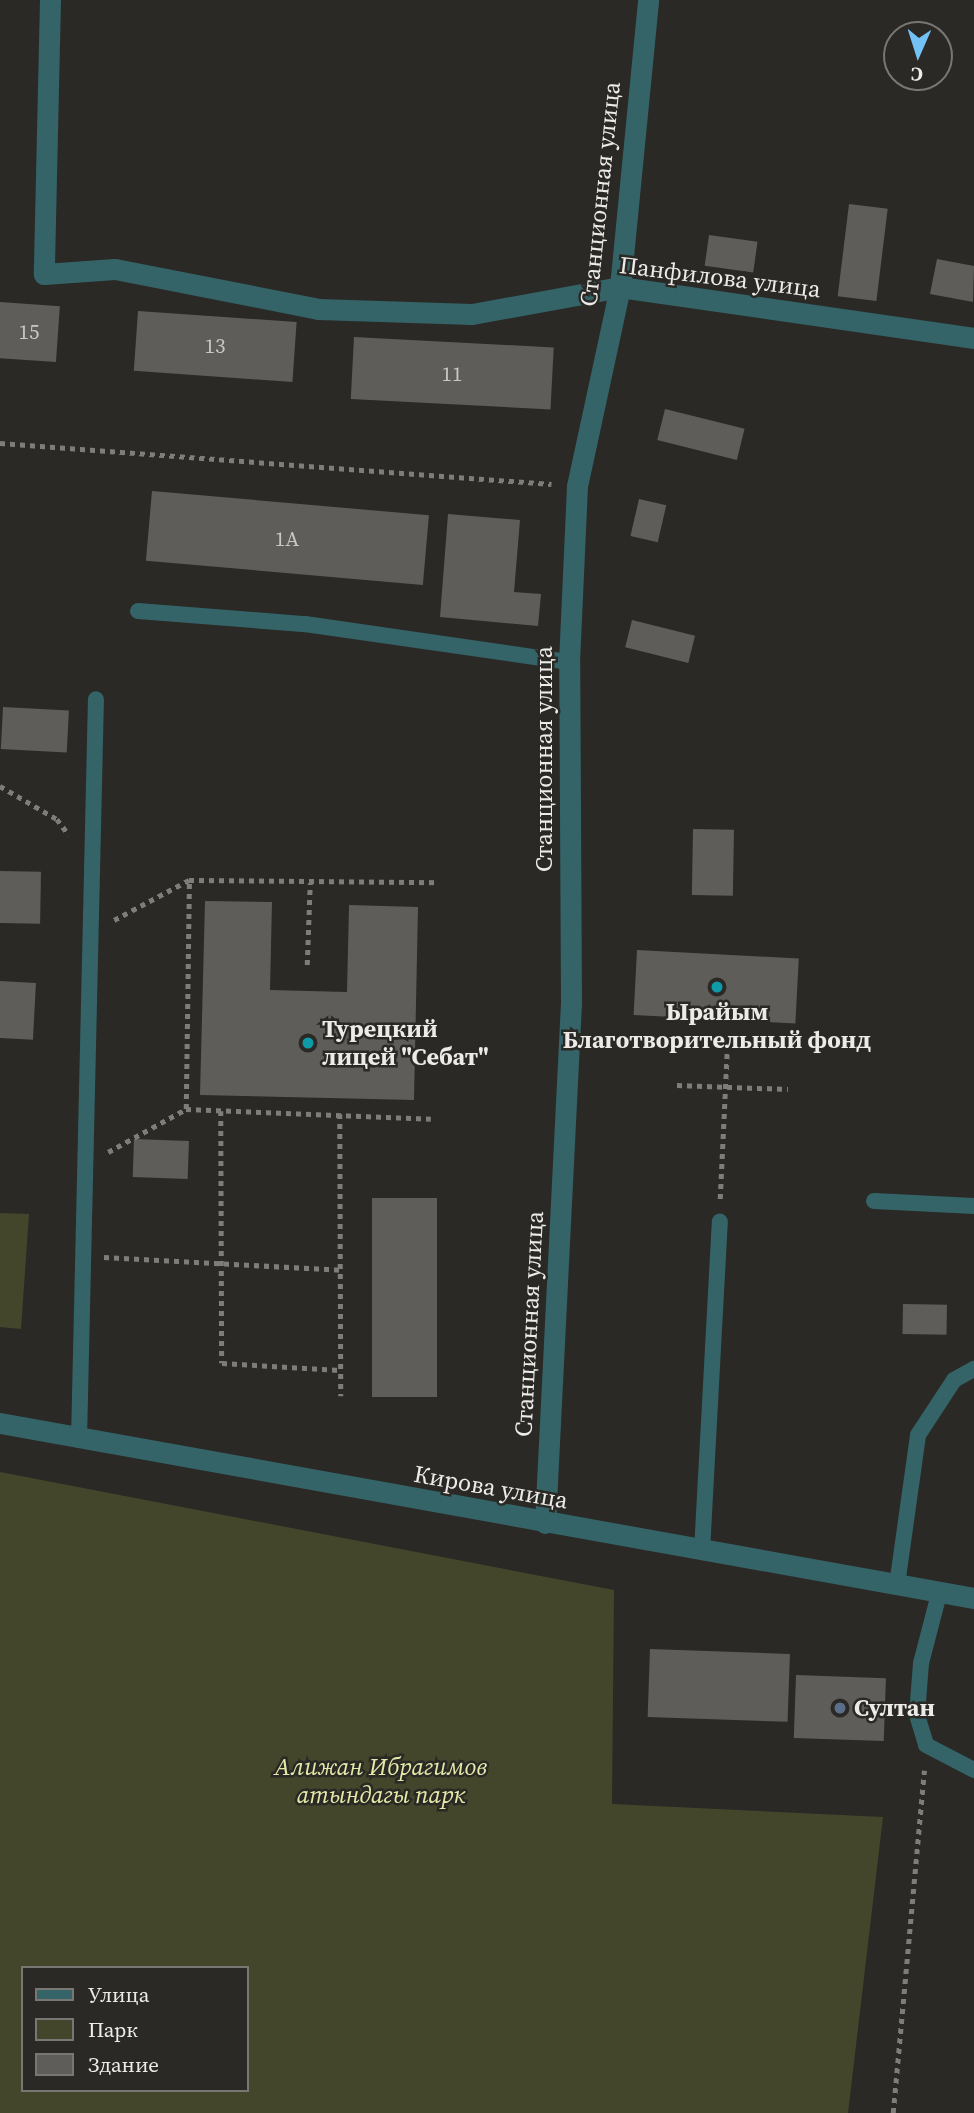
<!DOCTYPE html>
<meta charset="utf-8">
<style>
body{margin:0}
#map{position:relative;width:974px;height:2113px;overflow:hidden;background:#2a2925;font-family:"Source Serif 4",serif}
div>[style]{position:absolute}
.green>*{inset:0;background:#44462c}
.building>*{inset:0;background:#5f5d59;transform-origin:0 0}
.path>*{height:4.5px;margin-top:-2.25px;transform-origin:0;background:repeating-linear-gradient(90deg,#7e7d79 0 5px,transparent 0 10px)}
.lane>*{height:16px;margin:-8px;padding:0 8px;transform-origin:8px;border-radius:8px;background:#346468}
.street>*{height:21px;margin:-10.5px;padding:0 10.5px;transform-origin:10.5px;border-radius:10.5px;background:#346468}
.dots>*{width:19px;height:19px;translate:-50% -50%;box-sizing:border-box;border:4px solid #2a2925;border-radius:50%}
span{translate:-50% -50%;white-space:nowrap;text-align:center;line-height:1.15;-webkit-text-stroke:5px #2a2925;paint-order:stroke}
.number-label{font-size:21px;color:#c9c8c5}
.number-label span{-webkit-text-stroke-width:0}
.street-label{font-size:24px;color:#ecebe9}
.poi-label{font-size:24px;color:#ecebe9;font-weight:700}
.left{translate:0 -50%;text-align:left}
.park-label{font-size:24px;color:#e4eaa7;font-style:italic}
.legend{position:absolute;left:21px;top:1966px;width:228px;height:126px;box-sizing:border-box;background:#2a2925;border:2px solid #787773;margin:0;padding:9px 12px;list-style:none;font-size:21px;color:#ecebe9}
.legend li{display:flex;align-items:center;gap:14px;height:35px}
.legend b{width:35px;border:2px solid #787773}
.north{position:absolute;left:883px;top:21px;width:70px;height:70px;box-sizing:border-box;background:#2a2925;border:2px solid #787773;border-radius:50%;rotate:183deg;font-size:19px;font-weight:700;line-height:28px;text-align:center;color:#ecebe9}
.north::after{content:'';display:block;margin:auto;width:24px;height:32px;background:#73c1f5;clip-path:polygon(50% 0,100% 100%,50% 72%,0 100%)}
</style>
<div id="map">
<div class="green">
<div style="clip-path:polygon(0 1213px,29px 1214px,21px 1329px,0 1327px)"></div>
<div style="clip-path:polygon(evenodd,0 1472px,614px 1590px,612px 1804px,883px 1817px,848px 2113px,0 2113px,0 1472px,23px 1968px,247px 1968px,247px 2090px,23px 2090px,23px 1968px)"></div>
</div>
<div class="building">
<div style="left:849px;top:204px;width:39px;height:93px;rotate:7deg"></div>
<div style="left:709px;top:235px;width:49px;height:31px;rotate:8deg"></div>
<div style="clip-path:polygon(937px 259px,974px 266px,973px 302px,930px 294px)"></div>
<div style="left:0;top:302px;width:60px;height:56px;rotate:4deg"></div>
<div style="left:138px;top:311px;width:159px;height:60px;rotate:4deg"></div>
<div style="left:354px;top:337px;width:200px;height:62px;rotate:3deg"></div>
<div style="left:665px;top:409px;width:82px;height:32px;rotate:14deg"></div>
<div style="left:152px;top:491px;width:278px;height:70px;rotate:5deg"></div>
<div style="left:639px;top:499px;width:28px;height:38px;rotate:13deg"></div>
<div style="clip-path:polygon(448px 514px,520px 520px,514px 592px,541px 594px,538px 626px,440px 617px)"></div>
<div style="left:632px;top:620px;width:65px;height:28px;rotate:14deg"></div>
<div style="left:3px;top:707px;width:66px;height:42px;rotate:3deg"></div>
<div style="left:693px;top:829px;width:41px;height:66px;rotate:1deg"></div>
<div style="left:0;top:871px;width:41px;height:52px;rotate:1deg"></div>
<div style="clip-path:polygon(205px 901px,272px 902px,270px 990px,347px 992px,349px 905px,418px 907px,414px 1100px,200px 1095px)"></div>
<div style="left:637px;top:950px;width:162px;height:65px;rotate:3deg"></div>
<div style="left:0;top:981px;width:36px;height:57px;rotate:3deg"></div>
<div style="left:134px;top:1139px;width:55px;height:38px;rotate:2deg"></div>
<div style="left:372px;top:1198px;width:65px;height:199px"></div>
<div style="left:903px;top:1304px;width:44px;height:30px;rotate:1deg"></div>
<div style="left:650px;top:1649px;width:140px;height:68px;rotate:2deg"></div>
<div style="left:796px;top:1675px;width:90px;height:63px;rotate:2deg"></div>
</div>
<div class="path">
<div style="left:0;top:443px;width:553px;rotate:4.26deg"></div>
<div style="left:0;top:786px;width:66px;rotate:30.1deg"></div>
<div style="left:57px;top:819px;width:20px;rotate:53deg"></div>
<div style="left:114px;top:920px;width:85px;rotate:-28.1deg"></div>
<div style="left:189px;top:880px;width:250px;rotate:0.5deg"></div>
<div style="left:307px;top:965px;width:82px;rotate:-87.9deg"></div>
<div style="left:677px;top:1085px;width:111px;rotate:2.1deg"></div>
<div style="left:186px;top:1109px;width:229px;rotate:-89.2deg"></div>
<div style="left:221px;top:1111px;width:252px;rotate:89.8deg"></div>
<div style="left:222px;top:1363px;width:118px;rotate:3.4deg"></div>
<div style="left:340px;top:1114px;width:282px;rotate:89.8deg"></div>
<div style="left:108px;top:1152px;width:89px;rotate:-28.9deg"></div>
<div style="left:186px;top:1109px;width:245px;rotate:2.3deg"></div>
<div style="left:720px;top:1199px;width:146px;rotate:-87.3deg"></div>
<div style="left:104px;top:1257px;width:237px;rotate:3.1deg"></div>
<div style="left:893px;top:2113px;width:344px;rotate:-84.8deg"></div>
</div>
<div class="lane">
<div style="left:138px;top:611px;width:168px;rotate:4.5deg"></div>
<div style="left:305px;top:624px;width:267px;rotate:8.2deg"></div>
<div style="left:874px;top:1201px;width:100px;rotate:2.9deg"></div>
<div style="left:79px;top:1440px;width:741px;rotate:-88.69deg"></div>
<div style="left:702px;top:1551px;width:330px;rotate:-86.9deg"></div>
<div style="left:897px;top:1585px;width:151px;rotate:-82deg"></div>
<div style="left:918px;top:1435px;width:66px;rotate:-56.8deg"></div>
<div style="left:954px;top:1380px;width:23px;rotate:-29deg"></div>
<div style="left:939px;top:1594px;width:71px;rotate:104.6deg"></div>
<div style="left:921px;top:1663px;width:52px;rotate:94.4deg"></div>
<div style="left:917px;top:1715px;width:31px;rotate:73deg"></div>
<div style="left:926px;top:1745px;width:54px;rotate:27.5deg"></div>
</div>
<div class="street">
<div style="left:50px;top:0;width:274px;rotate:91.3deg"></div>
<div style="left:44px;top:274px;width:71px;rotate:-4deg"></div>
<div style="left:115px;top:269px;width:207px;rotate:11.1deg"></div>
<div style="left:318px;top:309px;width:154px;rotate:1.9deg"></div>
<div style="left:472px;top:314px;width:150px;rotate:-10.3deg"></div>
<div style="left:620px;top:287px;width:358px;rotate:8.2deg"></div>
<div style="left:0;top:1423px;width:990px;rotate:10.19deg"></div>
<div style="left:545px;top:1523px;width:521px;rotate:-87.14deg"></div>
<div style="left:571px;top:1003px;width:341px;rotate:-90.3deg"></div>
<div style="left:569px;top:662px;width:176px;rotate:-87.4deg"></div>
<div style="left:577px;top:486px;width:204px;rotate:-77.8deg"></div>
<div style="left:620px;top:287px;width:288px;rotate:-84.4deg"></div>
</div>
<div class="dots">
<div style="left:717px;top:987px;background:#0f9aa8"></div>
<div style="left:308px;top:1043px;background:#0f9aa8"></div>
<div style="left:840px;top:1708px;background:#5c6f8a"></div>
</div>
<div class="number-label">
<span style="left:29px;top:332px">15</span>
<span style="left:215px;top:346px">13</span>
<span style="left:452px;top:374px">11</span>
<span style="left:287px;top:539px">1А</span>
</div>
<div class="street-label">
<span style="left:600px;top:194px;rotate:-84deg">Станционная улица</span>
<span style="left:720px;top:277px;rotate:7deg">Панфилова улица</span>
<span style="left:544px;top:759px;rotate:-90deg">Станционная улица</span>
<span style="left:529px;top:1324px;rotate:-87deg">Станционная улица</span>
<span style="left:491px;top:1487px;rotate:10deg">Кирова улица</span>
</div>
<div class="poi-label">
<span style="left:717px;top:1026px">Ырайым<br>Благотворительный фонд</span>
<span class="left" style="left:322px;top:1043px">Турецкий<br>лицей "Себат"</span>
<span class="left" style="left:854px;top:1708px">Султан</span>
</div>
<div class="park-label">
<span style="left:381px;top:1781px">Алижан Ибрагимов<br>атындагы парк</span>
</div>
<ul class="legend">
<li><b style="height:9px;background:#346468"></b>Улица</li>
<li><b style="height:19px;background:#44462c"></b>Парк</li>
<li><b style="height:19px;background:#5f5d59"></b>Здание</li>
</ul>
<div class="north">С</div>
</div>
